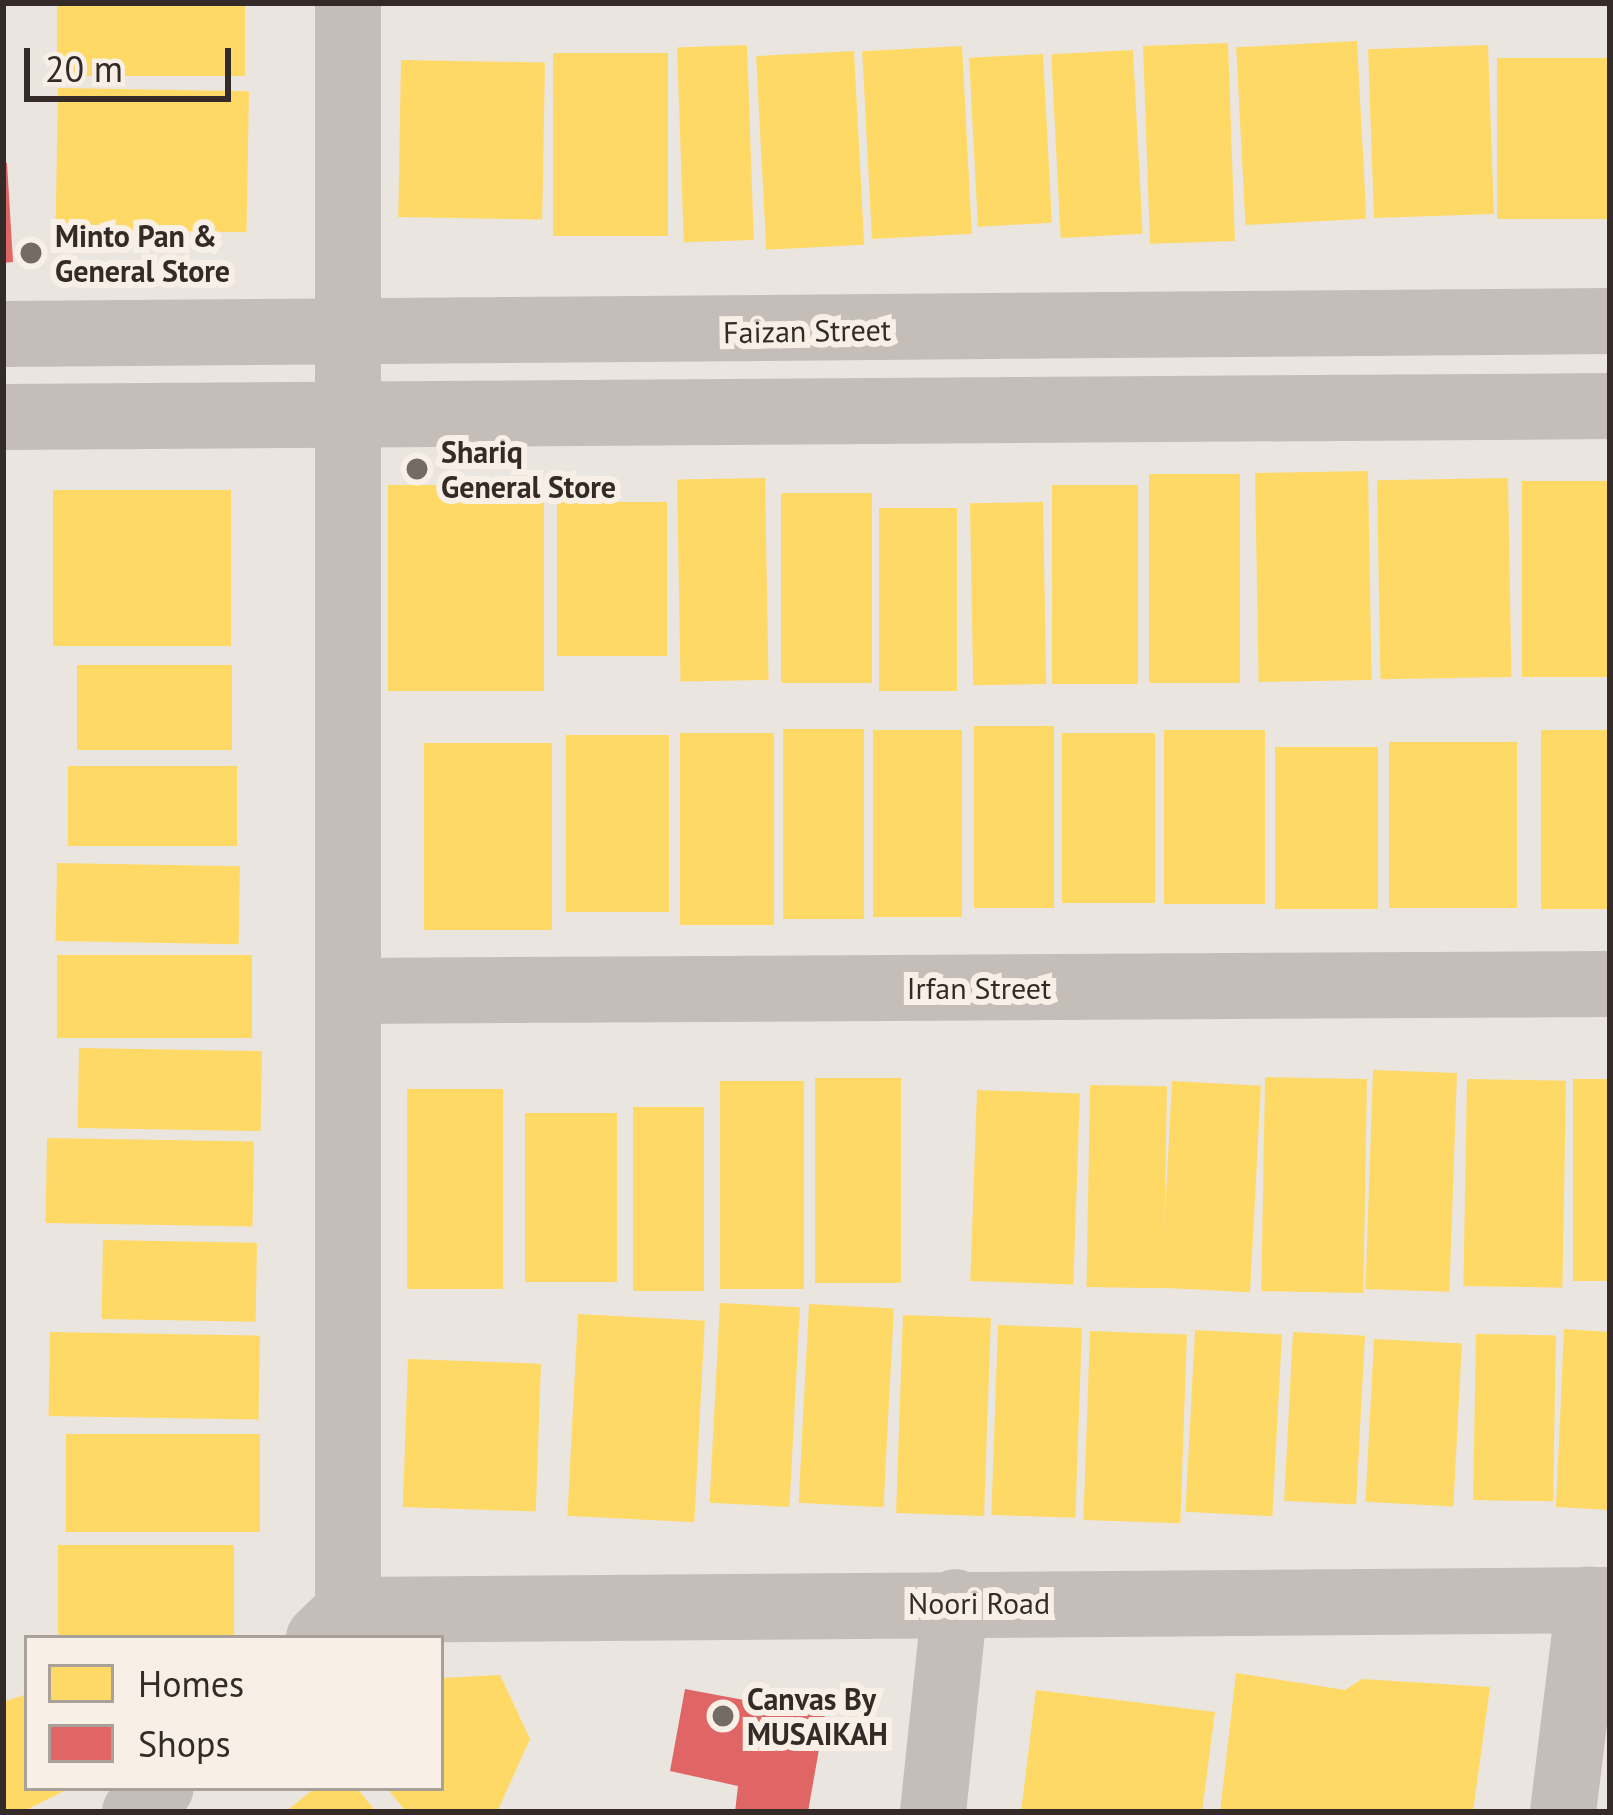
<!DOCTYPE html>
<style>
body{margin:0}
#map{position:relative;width:1613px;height:1815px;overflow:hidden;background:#ebe5df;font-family:"PT Sans",sans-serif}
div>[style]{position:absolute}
.homes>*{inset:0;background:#ffd966;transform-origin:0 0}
.shops>*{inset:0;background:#e06666}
.minor>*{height:66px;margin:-33px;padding:0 33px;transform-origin:33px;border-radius:33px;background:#c4bdb8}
.tertiary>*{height:66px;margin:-33px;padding:0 33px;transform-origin:33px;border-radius:33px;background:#c4bdb8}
.dots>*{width:33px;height:33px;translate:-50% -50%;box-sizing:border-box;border:6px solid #f8efe6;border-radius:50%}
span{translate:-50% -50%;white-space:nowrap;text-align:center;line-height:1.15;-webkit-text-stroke:12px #f8efe6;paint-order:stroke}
.poi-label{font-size:30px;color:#342a27;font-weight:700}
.left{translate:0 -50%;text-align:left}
.street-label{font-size:30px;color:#342a27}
.frame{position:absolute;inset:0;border:6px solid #342a27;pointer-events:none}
.legend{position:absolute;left:24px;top:1635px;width:420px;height:156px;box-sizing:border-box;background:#f8efe6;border:3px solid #aaa09a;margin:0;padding:15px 21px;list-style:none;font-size:36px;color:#342a27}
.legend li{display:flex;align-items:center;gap:24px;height:60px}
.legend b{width:60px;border:3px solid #aaa09a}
.scale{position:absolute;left:24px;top:48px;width:207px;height:54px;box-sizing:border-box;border:6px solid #342a27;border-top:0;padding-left:15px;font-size:36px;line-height:42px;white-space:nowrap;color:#342a27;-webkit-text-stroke:9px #f8efe6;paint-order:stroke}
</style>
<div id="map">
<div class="homes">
<div style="left:57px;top:3px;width:188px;height:73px"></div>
<div style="left:1357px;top:41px;width:178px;height:121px;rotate:87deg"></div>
<div style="left:1228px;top:43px;width:198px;height:85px;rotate:88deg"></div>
<div style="left:747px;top:45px;width:195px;height:70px;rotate:88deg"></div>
<div style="left:1488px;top:45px;width:169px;height:120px;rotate:88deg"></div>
<div style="left:962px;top:46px;width:188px;height:100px;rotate:87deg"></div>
<div style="left:1133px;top:50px;width:184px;height:82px;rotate:87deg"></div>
<div style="left:854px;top:51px;width:194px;height:98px;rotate:87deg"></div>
<div style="left:668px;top:53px;width:183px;height:115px;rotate:90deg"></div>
<div style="left:1043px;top:54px;width:169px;height:74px;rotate:87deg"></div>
<div style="left:1610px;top:58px;width:161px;height:113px;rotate:90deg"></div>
<div style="left:401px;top:60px;width:144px;height:157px;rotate:1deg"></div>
<div style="left:58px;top:88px;width:191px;height:141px;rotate:1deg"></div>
<div style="left:1368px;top:471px;width:209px;height:113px;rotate:89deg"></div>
<div style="left:1240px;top:474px;width:209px;height:91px;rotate:90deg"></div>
<div style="left:765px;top:478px;width:202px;height:88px;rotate:89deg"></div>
<div style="left:1508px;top:478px;width:199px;height:131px;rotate:89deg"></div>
<div style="left:1610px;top:481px;width:196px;height:88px;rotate:90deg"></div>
<div style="left:544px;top:485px;width:206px;height:156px;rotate:90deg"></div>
<div style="left:1138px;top:485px;width:199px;height:86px;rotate:90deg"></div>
<div style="left:53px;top:490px;width:178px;height:156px"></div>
<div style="left:872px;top:493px;width:190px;height:91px;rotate:90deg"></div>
<div style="left:557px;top:502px;width:110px;height:154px"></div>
<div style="left:1043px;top:502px;width:182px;height:73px;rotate:89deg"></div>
<div style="left:879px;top:508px;width:78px;height:183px"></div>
<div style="left:77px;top:665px;width:155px;height:85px"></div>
<div style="left:1054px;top:726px;width:182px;height:80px;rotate:90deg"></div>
<div style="left:864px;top:729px;width:190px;height:81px;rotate:90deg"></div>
<div style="left:873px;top:730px;width:89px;height:187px"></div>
<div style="left:1265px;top:730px;width:174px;height:101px;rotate:90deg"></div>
<div style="left:1610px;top:730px;width:179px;height:69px;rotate:90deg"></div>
<div style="left:774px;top:733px;width:192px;height:94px;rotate:90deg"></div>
<div style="left:1062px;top:733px;width:93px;height:170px"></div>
<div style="left:669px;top:735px;width:177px;height:103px;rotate:90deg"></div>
<div style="left:1389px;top:742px;width:128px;height:166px"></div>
<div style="left:552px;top:743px;width:187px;height:128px;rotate:90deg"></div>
<div style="left:1378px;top:747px;width:162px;height:103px;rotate:90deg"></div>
<div style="left:68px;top:766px;width:169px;height:80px"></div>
<div style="left:57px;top:863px;width:183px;height:78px;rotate:1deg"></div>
<div style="left:57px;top:955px;width:195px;height:83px"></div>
<div style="left:79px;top:1048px;width:183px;height:80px;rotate:1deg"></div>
<div style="left:1457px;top:1073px;width:219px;height:84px;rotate:92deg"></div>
<div style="left:815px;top:1078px;width:86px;height:205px"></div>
<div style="left:1367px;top:1079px;width:214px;height:102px;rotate:91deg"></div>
<div style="left:1467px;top:1079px;width:99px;height:207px;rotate:1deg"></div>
<div style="left:1573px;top:1079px;width:37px;height:202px"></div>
<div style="left:720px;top:1081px;width:84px;height:208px"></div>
<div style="left:1172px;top:1081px;width:89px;height:207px;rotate:3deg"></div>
<div style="left:1090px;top:1085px;width:77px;height:202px;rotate:1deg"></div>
<div style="left:407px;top:1089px;width:96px;height:200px"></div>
<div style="left:977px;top:1090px;width:103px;height:191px;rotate:2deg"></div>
<div style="left:633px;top:1107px;width:71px;height:184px"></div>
<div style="left:525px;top:1113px;width:92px;height:169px"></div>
<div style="left:47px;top:1138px;width:207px;height:85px;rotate:1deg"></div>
<div style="left:103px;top:1240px;width:154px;height:79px;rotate:1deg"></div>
<div style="left:720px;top:1303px;width:80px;height:200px;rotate:3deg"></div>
<div style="left:809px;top:1304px;width:85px;height:199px;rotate:3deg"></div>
<div style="left:578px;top:1314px;width:127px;height:202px;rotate:3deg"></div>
<div style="left:903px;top:1315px;width:88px;height:198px;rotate:2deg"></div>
<div style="left:998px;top:1325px;width:84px;height:190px;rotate:2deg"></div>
<div style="clip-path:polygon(1564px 1329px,1610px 1332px,1610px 1510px,1556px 1507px)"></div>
<div style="left:1195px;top:1330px;width:87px;height:182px;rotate:3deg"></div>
<div style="left:1090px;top:1331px;width:97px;height:189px;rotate:2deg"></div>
<div style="left:50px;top:1332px;width:210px;height:84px;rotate:1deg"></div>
<div style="left:1293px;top:1332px;width:72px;height:169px;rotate:3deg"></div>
<div style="left:1476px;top:1334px;width:80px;height:166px;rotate:1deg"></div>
<div style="left:1374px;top:1339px;width:88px;height:163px;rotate:3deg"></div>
<div style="left:408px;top:1359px;width:133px;height:148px;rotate:2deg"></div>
<div style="left:66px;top:1434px;width:194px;height:98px"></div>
<div style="left:58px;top:1545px;width:176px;height:93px"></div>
<div style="clip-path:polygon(1236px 1673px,1345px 1690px,1362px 1679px,1490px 1687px,1473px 1812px,1220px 1812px)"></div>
<div style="clip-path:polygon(500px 1675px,530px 1739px,497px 1812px,406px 1812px,387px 1788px,441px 1788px,441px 1678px)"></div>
<div style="clip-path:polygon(1036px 1690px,1215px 1712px,1202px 1812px,1021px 1812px)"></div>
<div style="clip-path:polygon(27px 1694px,27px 1788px,70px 1788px,22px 1812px,3px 1812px,3px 1702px)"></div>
<div style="clip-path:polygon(315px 1788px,357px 1788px,376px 1812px,285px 1812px)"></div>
</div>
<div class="shops">
<div style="clip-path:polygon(3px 163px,7px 163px,13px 262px,3px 263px)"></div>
<div style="clip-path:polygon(685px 1689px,825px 1715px,808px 1812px,735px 1812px,738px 1786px,670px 1771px)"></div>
</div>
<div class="minor">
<div style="left:348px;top:991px;width:1262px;rotate:-0.32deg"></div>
<div style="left:348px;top:1610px;width:1262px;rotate:-0.45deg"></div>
<div style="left:319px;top:1638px;width:40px;rotate:-44deg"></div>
<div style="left:348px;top:1610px;width:1607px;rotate:-90deg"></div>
<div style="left:135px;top:1812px;width:35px;rotate:-43deg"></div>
<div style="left:933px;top:1812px;width:211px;rotate:-84deg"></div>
<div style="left:1563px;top:1812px;width:214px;rotate:-83deg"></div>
</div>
<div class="tertiary">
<div style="left:3px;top:334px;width:1607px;rotate:-0.46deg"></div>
<div style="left:3px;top:417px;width:1607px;rotate:-0.39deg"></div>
</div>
<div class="dots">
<div style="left:31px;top:253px;background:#746b67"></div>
<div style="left:417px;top:469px;background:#746b67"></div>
<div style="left:723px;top:1716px;background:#746b67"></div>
</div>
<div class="poi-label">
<span class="left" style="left:55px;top:253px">Minto Pan &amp;<br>General Store</span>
<span class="left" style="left:441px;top:469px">Shariq<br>General Store</span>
<span class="left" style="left:747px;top:1716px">Canvas By<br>MUSAIKAH</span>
</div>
<div class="street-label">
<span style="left:807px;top:331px;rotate:-1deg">Faizan Street</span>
<span style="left:979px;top:988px">Irfan Street</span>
<span style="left:979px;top:1603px">Noori Road</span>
</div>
<div class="frame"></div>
<ul class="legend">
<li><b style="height:33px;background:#ffd966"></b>Homes</li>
<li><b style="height:33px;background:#e06666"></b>Shops</li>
</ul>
<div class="scale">20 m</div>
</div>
